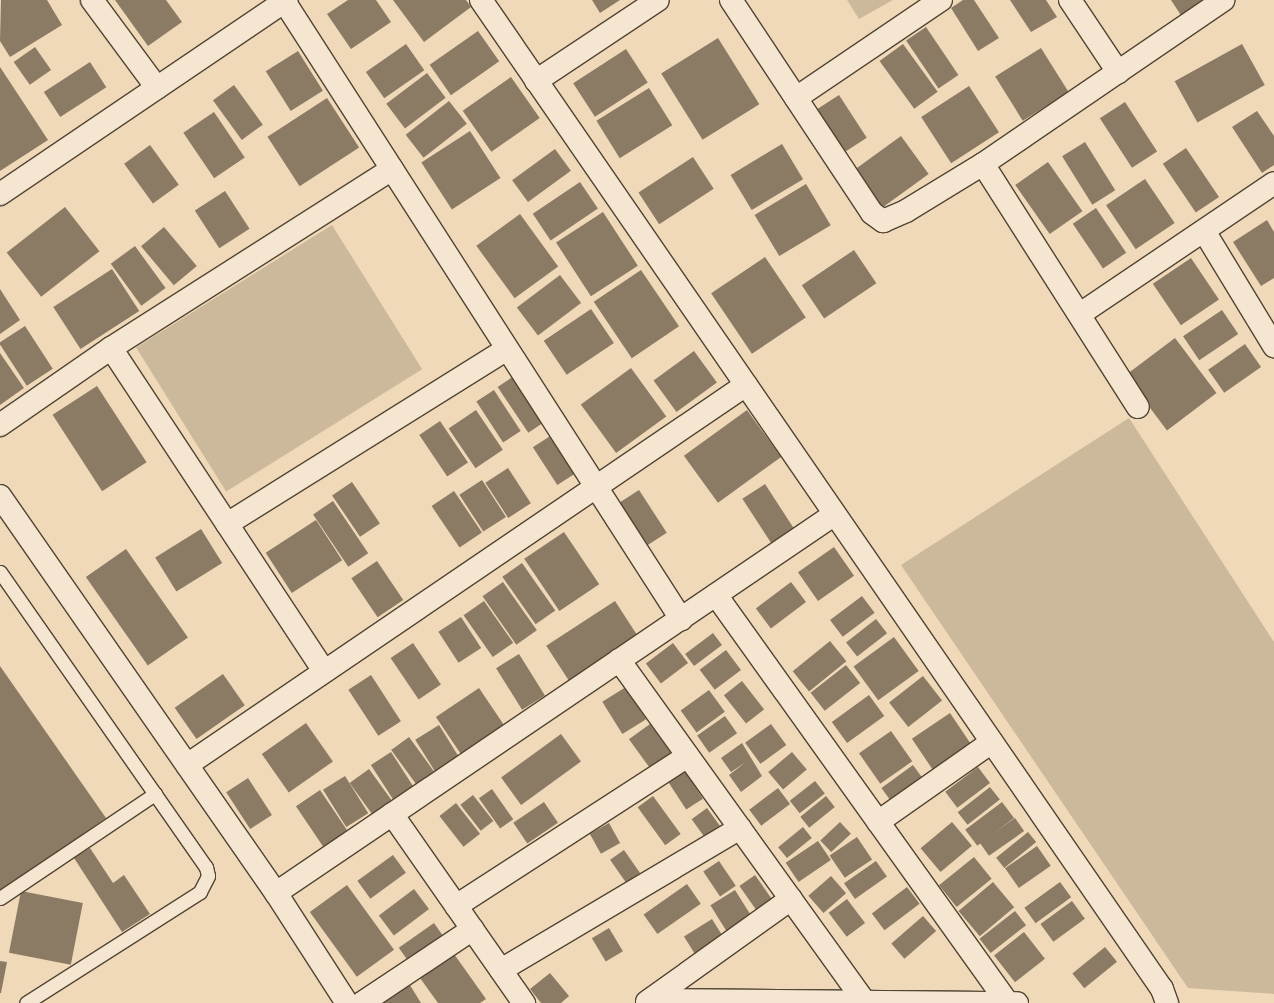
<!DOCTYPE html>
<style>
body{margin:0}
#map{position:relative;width:1274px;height:1003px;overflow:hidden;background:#f0d9b8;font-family:"IM FELL DW Pica",serif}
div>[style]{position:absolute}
.green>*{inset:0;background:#ccb89a;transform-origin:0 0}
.building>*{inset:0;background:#8b7a64;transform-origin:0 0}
.roads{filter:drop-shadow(1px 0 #524534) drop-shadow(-1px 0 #524534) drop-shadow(0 1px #524534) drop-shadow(0 -1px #524534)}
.service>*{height:13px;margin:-6.5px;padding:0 6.5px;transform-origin:6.5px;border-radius:6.5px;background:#f5e6d1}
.minor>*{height:22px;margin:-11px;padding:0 11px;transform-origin:11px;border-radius:11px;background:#f5e6d1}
span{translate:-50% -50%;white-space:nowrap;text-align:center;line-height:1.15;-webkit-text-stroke:3px #f5e6d1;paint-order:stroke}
</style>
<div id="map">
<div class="green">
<div style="clip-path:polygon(847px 0,893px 0,859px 19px)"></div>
<div style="left:332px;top:225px;width:170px;height:231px;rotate:58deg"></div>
<div style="clip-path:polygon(1129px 418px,1274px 642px,1274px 994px,1188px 988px,901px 565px)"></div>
</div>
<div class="building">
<div style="clip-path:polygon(1px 0,47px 0,62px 25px,10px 57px,0 41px)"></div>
<div style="clip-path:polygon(115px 0,166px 0,182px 22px,148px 46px)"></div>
<div style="clip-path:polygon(348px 0,376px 0,391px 22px,351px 49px,327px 14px)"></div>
<div style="clip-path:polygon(393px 0,466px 0,471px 7px,424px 42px)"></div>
<div style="clip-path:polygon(592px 0,620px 0,600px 13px)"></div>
<div style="clip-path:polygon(963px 0,974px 0,999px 38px,978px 51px,951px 8px)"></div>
<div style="clip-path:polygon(1010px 0,1046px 0,1057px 17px,1031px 32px)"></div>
<div style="clip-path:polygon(1171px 0,1212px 0,1184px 20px)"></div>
<div style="left:926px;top:27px;width:58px;height:24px;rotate:56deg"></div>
<div style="left:478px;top:31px;width:37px;height:59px;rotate:55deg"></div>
<div style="left:718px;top:38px;width:78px;height:67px;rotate:58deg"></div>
<div style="left:406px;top:44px;width:32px;height:49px;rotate:55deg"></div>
<div style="left:903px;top:44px;width:59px;height:29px;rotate:54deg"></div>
<div style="left:1242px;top:44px;width:47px;height:77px;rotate:61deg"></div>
<div style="left:35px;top:47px;width:28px;height:26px;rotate:55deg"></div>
<div style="left:1041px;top:48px;width:52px;height:54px;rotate:58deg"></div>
<div style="left:626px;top:49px;width:40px;height:63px;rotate:57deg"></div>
<div style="left:298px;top:51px;width:47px;height:38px;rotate:58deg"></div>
<div style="left:90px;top:62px;width:30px;height:55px;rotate:57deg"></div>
<div style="clip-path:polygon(0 67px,48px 140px,0 171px)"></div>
<div style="left:427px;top:73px;width:31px;height:51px;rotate:53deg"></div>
<div style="left:511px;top:77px;width:50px;height:59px;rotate:55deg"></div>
<div style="left:234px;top:85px;width:49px;height:26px;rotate:54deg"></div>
<div style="left:969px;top:86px;width:55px;height:57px;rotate:57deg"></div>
<div style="left:649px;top:88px;width:44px;height:62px;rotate:58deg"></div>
<div style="left:839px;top:95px;width:51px;height:29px;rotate:57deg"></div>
<div style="left:327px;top:98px;width:59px;height:71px;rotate:57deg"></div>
<div style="left:449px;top:101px;width:29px;height:55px;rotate:52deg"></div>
<div style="left:1125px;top:102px;width:59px;height:30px;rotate:57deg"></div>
<div style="clip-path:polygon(1257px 111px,1274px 136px,1274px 165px,1262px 173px,1232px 127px)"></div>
<div style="left:214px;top:112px;width:55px;height:37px;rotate:56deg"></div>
<div style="left:470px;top:131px;width:56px;height:58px;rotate:57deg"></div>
<div style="left:901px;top:136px;width:47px;height:57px;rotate:54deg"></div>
<div style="left:1085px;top:142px;width:57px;height:27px;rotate:58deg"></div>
<div style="left:782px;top:144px;width:41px;height:60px;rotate:59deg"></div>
<div style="left:150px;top:145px;width:49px;height:32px;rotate:54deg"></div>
<div style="left:1186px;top:148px;width:59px;height:28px;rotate:56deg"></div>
<div style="left:555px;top:149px;width:27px;height:53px;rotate:54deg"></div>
<div style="left:693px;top:157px;width:38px;height:65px;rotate:57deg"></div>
<div style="left:1048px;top:162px;width:60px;height:40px;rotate:55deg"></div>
<div style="left:1145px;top:179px;width:53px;height:47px;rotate:56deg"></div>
<div style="left:580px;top:182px;width:32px;height:57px;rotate:56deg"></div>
<div style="left:806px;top:184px;width:48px;height:60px;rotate:59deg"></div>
<div style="left:225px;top:191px;width:45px;height:36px;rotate:57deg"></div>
<div style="left:65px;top:207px;width:56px;height:74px;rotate:52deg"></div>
<div style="left:1096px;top:208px;width:54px;height:28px;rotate:56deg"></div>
<div style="left:603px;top:212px;width:64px;height:56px;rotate:57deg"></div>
<div style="left:520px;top:214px;width:65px;height:54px;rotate:54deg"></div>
<div style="clip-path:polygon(1267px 220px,1274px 232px,1274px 278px,1261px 286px,1233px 242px)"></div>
<div style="left:164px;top:227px;width:51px;height:30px;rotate:50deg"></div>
<div style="left:135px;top:246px;width:52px;height:30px;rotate:54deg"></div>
<div style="left:854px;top:250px;width:40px;height:63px;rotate:56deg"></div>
<div style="left:765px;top:257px;width:73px;height:65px;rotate:56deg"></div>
<div style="left:1191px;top:258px;width:50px;height:46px;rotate:56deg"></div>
<div style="left:112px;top:269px;width:50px;height:70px;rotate:57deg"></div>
<div style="left:641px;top:270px;width:68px;height:57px;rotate:56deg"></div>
<div style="left:560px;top:275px;width:35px;height:54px;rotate:53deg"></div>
<div style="clip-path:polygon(0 289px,20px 320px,0 334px)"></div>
<div style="left:591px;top:309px;width:41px;height:57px;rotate:56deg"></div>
<div style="left:1222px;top:310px;width:29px;height:47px;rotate:56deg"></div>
<div style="left:25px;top:326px;width:51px;height:31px;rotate:57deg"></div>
<div style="left:1175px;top:338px;width:69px;height:62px;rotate:53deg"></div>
<div style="left:1245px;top:344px;width:28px;height:45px;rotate:55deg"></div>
<div style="left:694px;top:351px;width:39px;height:50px;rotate:54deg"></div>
<div style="clip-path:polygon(0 353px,24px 388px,0 405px)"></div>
<div style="left:631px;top:368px;width:60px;height:62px;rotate:54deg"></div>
<div style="left:520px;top:372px;width:55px;height:27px;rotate:56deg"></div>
<div style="left:97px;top:386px;width:91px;height:53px;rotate:57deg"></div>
<div style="left:494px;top:390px;width:49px;height:21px;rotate:57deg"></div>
<div style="left:476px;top:410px;width:48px;height:33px;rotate:56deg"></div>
<div style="left:747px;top:410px;width:58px;height:78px;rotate:54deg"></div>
<div style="left:440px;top:421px;width:50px;height:25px;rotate:56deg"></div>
<div style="left:558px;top:431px;width:45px;height:30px;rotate:57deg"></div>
<div style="left:508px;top:468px;width:42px;height:27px;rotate:57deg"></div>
<div style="left:482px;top:480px;width:44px;height:27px;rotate:57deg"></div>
<div style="left:352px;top:482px;width:50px;height:24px;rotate:56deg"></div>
<div style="left:765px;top:484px;width:54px;height:27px;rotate:57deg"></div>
<div style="left:639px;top:490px;width:51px;height:30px;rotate:57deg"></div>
<div style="left:454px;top:491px;width:50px;height:27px;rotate:56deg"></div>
<div style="left:333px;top:501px;width:63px;height:24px;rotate:56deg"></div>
<div style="left:316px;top:520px;width:48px;height:60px;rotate:57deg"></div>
<div style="left:201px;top:529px;width:40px;height:54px;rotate:58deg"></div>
<div style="left:564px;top:532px;width:63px;height:48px;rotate:56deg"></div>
<div style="left:834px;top:547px;width:35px;height:44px;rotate:55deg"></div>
<div style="left:126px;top:549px;width:108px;height:49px;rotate:55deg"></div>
<div style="left:377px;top:561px;width:47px;height:31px;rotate:56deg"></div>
<div style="left:522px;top:563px;width:58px;height:24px;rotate:55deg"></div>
<div style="left:503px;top:582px;width:59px;height:25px;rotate:55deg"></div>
<div style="left:791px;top:582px;width:25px;height:44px;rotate:53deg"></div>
<div style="left:862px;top:596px;width:21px;height:40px;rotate:53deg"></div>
<div style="left:484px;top:601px;width:51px;height:25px;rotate:55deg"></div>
<div style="left:615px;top:601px;width:45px;height:82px;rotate:57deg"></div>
<div style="left:461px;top:617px;width:37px;height:27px;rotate:57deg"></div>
<div style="left:876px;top:619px;width:18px;height:38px;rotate:52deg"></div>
<div style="left:713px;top:633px;width:15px;height:35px;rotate:53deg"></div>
<div style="left:894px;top:637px;width:42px;height:50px;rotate:54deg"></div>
<div style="left:830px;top:641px;width:26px;height:48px;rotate:51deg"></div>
<div style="left:413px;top:643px;width:50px;height:27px;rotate:56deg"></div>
<div style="left:673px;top:643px;width:25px;height:34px;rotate:53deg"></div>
<div style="left:726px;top:650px;width:25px;height:33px;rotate:53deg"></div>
<div style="left:519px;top:654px;width:49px;height:27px;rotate:58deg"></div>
<div style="left:846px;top:665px;width:23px;height:45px;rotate:52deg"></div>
<div style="clip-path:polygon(0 666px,106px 818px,0 892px)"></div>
<div style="left:223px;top:674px;width:38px;height:59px;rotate:55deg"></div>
<div style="left:371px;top:675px;width:55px;height:27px;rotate:57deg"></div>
<div style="left:923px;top:676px;width:31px;height:43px;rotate:52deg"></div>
<div style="left:742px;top:681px;width:36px;height:23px;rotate:52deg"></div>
<div style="left:626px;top:687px;width:38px;height:28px;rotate:58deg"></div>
<div style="left:479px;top:688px;width:50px;height:52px;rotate:56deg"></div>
<div style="left:709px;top:690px;width:27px;height:35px;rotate:54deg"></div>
<div style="left:869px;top:695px;width:26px;height:46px;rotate:54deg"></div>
<div style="left:950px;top:713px;width:40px;height:46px;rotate:56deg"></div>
<div style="left:725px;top:716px;width:21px;height:34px;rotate:55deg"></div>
<div style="left:306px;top:723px;width:47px;height:54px;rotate:55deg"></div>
<div style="left:650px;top:724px;width:43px;height:26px;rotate:54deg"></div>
<div style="left:771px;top:724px;width:26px;height:32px;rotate:54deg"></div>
<div style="left:439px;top:725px;width:40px;height:28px;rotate:58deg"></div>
<div style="left:891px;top:731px;width:37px;height:39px;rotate:55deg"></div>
<div style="left:561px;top:734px;width:34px;height:74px;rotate:54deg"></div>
<div style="left:409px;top:737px;width:49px;height:22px;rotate:54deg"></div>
<div style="clip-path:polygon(742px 743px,762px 776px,741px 792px,729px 775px,746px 762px,731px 772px,721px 758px)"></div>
<div style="left:391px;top:752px;width:44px;height:24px;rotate:57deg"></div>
<div style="left:792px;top:752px;width:23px;height:31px;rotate:50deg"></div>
<div style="left:913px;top:765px;width:17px;height:39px;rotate:54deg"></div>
<div style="left:978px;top:767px;width:20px;height:41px;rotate:53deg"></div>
<div style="left:369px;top:769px;width:41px;height:24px;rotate:54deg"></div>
<div style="left:685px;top:771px;width:33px;height:20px;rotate:57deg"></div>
<div style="left:345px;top:776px;width:44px;height:26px;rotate:58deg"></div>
<div style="left:248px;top:778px;width:44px;height:26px;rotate:57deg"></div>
<div style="left:815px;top:781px;width:16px;height:32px;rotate:52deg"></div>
<div style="left:990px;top:787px;width:16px;height:41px;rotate:52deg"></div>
<div style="left:778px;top:788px;width:20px;height:36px;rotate:53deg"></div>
<div style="left:492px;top:789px;width:37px;height:16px;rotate:55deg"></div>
<div style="left:320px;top:790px;width:53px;height:29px;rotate:56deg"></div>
<div style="left:473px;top:795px;width:33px;height:16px;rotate:52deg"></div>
<div style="left:653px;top:796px;width:47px;height:19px;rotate:54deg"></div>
<div style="left:826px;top:796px;width:14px;height:33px;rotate:51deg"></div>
<div style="left:544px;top:802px;width:25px;height:37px;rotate:56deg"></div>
<div style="left:1002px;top:802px;width:20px;height:46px;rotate:53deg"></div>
<div style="left:456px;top:803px;width:39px;height:21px;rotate:52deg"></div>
<div style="left:707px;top:808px;width:29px;height:19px;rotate:54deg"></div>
<div style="left:1015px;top:818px;width:16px;height:43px;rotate:55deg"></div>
<div style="left:840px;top:822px;width:16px;height:27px;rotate:47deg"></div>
<div style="left:952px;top:822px;width:31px;height:41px;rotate:50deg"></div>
<div style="left:609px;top:823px;width:23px;height:22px;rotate:61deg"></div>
<div style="left:803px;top:827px;width:14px;height:32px;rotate:51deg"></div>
<div style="left:1028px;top:832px;width:13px;height:41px;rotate:51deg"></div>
<div style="left:857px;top:837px;width:27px;height:33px;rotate:56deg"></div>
<div style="left:818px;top:841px;width:23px;height:39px;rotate:56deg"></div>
<div style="left:1037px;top:846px;width:24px;height:39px;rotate:55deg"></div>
<div style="clip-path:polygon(90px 848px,113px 883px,124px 875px,150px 914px,122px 932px,74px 858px)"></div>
<div style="left:624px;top:850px;width:28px;height:17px;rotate:55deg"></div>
<div style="left:393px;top:855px;width:22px;height:44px;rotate:54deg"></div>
<div style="left:974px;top:857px;width:28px;height:45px;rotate:51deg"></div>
<div style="left:719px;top:861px;width:30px;height:19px;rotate:56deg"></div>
<div style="left:876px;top:861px;width:19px;height:39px;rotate:55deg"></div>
<div style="left:755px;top:875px;width:33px;height:19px;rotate:55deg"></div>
<div style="left:831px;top:876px;width:23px;height:30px;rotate:49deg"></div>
<div style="left:993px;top:882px;width:33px;height:45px;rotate:50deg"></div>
<div style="left:1060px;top:882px;width:19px;height:44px;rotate:54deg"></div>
<div style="left:687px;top:884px;width:24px;height:53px;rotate:55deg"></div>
<div style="left:347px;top:885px;width:80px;height:46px;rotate:54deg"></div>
<div style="left:907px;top:887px;width:21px;height:44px;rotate:53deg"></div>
<div style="left:414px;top:889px;width:25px;height:44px;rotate:53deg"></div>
<div style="left:735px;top:890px;width:34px;height:29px;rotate:58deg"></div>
<div style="left:21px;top:891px;width:63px;height:63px;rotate:11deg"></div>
<div style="left:847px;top:899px;width:30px;height:23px;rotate:53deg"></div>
<div style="left:1072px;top:901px;width:22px;height:39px;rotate:54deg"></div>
<div style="left:1015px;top:911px;width:18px;height:45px;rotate:52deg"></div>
<div style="left:923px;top:916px;width:20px;height:42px;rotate:49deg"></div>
<div style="left:712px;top:919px;width:26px;height:33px;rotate:58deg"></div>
<div style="left:434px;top:923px;width:21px;height:43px;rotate:55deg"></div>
<div style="left:609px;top:928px;width:27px;height:20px;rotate:59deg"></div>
<div style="left:1024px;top:932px;width:34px;height:38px;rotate:52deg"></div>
<div style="left:1105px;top:947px;width:19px;height:42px;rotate:51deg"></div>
<div style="clip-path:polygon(454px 954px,486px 999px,480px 1003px,438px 1003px,420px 978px)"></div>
<div style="clip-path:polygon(0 961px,7px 962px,1px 993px,0 993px)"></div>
<div style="clip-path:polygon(550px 973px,569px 996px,561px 1003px,541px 1003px,530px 989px)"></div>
<div style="clip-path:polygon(408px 982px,421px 1003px,381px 1003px)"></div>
</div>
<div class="roads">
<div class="service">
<div style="left:0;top:572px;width:360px;rotate:55.1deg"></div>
<div style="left:206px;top:867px;width:9px;rotate:77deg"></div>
<div style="left:208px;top:876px;width:18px;rotate:117deg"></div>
<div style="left:200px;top:892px;width:206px;rotate:147.5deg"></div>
<div style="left:0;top:898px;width:187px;rotate:-33.9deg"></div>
</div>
<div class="minor">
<div style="left:92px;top:0;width:109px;rotate:53.5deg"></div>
<div style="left:481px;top:0;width:1201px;rotate:55.45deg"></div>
<div style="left:1162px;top:989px;width:15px;rotate:70deg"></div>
<div style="left:731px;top:0;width:255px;rotate:56.5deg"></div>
<div style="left:872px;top:213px;width:14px;rotate:36deg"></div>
<div style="left:883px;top:221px;width:25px;rotate:-23deg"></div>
<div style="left:906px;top:211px;width:90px;rotate:-31.4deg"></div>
<div style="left:983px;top:164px;width:291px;rotate:-34.3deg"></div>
<div style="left:1070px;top:0;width:87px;rotate:56.3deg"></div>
<div style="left:284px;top:1px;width:735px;rotate:57.28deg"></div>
<div style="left:536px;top:81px;width:146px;rotate:-33.6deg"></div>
<div style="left:796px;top:98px;width:175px;rotate:-34.1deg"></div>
<div style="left:983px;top:164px;width:288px;rotate:57.5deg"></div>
<div style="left:0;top:194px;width:346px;rotate:-34.1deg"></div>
<div style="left:1204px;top:231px;width:135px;rotate:58.7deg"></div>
<div style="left:1080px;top:314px;width:234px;rotate:-34deg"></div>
<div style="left:111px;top:348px;width:387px;rotate:56.6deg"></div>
<div style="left:0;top:425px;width:135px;rotate:-34.7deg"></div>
<div style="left:111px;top:348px;width:333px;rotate:-32.5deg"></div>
<div style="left:0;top:496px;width:484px;rotate:55.2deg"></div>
<div style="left:276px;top:893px;width:131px;rotate:57.2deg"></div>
<div style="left:227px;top:524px;width:330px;rotate:-32deg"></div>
<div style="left:716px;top:595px;width:500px;rotate:54.44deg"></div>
<div style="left:619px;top:660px;width:421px;rotate:54.3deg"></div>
<div style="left:187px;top:765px;width:676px;rotate:-34.21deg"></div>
<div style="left:392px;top:814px;width:231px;rotate:55.1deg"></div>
<div style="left:878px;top:822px;width:139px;rotate:-35.1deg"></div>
<div style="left:276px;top:893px;width:675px;rotate:-34.14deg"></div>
<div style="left:456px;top:906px;width:276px;rotate:-32.9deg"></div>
<div style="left:501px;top:970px;width:278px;rotate:-30.7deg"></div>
<div style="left:651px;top:1000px;width:366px;rotate:0.5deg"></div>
<div style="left:647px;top:1002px;width:177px;rotate:-35.6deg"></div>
<div style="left:362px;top:1003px;width:133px;rotate:-33.7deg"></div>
</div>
</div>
</div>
